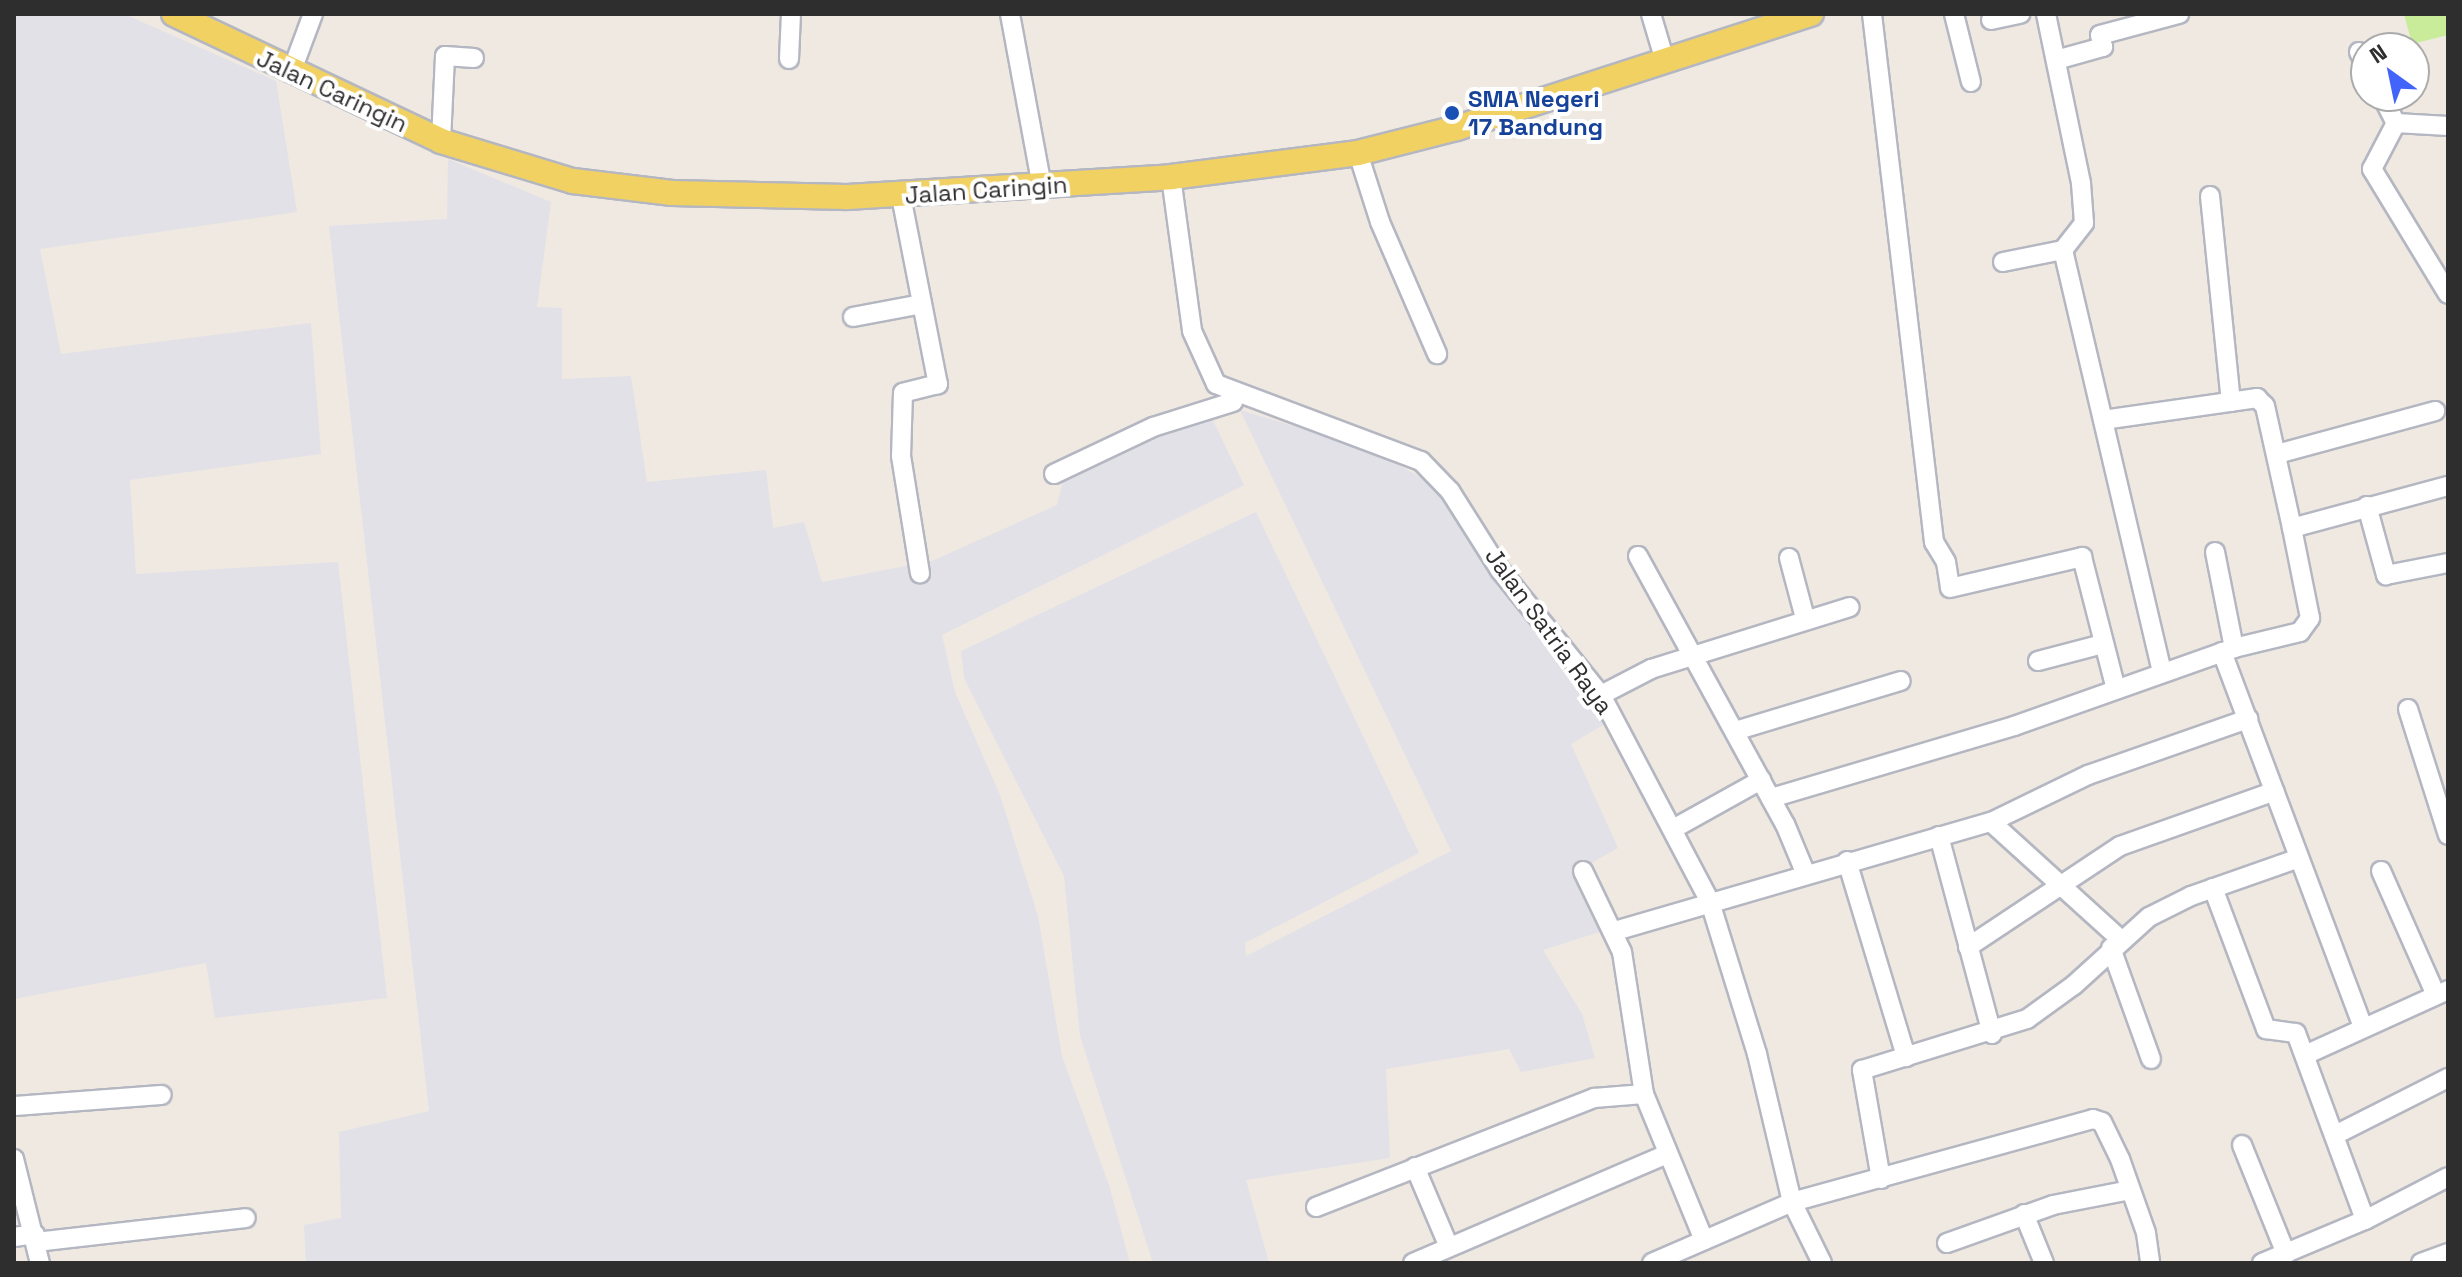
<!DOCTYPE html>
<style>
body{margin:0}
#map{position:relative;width:2462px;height:1277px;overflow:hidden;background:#efe9e1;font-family:"Space Grotesk",sans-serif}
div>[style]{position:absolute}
.industrial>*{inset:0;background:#e3e1e8}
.pitch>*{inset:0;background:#c9ec9a}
.roads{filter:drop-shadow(2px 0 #b4b7c1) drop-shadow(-2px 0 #b4b7c1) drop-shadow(0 2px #b4b7c1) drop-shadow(0 -2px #b4b7c1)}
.minor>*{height:18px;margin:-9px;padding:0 9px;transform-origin:9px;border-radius:9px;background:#fff}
.major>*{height:24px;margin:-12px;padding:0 12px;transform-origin:12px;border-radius:12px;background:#f2d163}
.dots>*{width:22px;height:22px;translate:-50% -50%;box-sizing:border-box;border:4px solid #fff;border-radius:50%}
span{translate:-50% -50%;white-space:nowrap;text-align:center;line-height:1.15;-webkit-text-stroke:8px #fff;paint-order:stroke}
.street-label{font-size:24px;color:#2e2e2e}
.transit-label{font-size:24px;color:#164399;font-weight:700}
.left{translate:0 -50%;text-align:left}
.frame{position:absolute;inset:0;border:16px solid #2e2e2e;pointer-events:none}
.north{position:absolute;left:2350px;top:32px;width:80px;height:80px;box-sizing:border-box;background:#fff;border:2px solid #ababab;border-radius:50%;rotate:327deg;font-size:22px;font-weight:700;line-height:32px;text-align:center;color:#2e2e2e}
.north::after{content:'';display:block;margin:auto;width:28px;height:36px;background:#4264fb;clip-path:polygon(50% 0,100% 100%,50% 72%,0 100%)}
</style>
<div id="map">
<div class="industrial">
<div style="clip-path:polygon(14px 14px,124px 14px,276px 81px,297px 212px,40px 249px,61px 354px,311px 323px,321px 454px,130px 480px,136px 574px,338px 562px,387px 998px,215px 1018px,206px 963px,14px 999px)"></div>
<div style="clip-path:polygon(448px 159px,551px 202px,537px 307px,562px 308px,562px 379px,631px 376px,647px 482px,766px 470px,773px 528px,804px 522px,822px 582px,932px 561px,1057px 505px,1063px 482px,1077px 464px,1209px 412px,1244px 485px,942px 635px,955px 692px,1000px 795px,1038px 916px,1062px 1056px,1109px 1185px,1130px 1263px,306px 1263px,304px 1225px,341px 1218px,339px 1132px,429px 1111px,329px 226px,447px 219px)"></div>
<div style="clip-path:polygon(1240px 410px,1365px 447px,1433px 484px,1523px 609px,1581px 675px,1608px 722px,1571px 744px,1618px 848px,1581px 869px,1609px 929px,1543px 950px,1582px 1014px,1595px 1058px,1521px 1072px,1509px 1049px,1386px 1069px,1390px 1158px,1246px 1180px,1269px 1263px,1153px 1263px,1080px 1036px,1064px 876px,964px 678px,961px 651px,1256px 512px,1419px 853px,1245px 943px,1246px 956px,1451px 851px)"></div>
</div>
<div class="pitch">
<div style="clip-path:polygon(2404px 14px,2448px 14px,2448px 35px,2412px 44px)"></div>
</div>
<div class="roads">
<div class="minor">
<div style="left:1010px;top:14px;width:176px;rotate:79.5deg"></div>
<div style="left:1651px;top:14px;width:49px;rotate:73.4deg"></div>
<div style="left:1872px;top:14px;width:532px;rotate:83.3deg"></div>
<div style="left:1934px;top:542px;width:23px;rotate:59deg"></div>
<div style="left:1946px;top:562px;width:26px;rotate:81deg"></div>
<div style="left:1950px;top:588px;width:136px;rotate:-13.2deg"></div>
<div style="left:2082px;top:557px;width:136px;rotate:75.6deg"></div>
<div style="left:1954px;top:14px;width:70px;rotate:76deg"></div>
<div style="left:1991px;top:20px;width:30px;rotate:-12deg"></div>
<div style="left:2359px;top:52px;width:15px;rotate:62deg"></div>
<div style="left:789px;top:59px;width:45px;rotate:-87.5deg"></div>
<div style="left:2056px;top:60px;width:49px;rotate:-15.5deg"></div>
<div style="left:2103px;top:47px;width:12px;rotate:-104deg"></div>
<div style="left:2100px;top:35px;width:82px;rotate:-14.9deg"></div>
<div style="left:291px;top:73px;width:63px;rotate:-69.6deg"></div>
<div style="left:2382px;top:96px;width:30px;rotate:63deg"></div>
<div style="left:2448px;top:126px;width:52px;rotate:-176.7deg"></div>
<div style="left:2396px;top:123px;width:52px;rotate:117.6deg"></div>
<div style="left:2372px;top:169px;width:146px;rotate:58.7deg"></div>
<div style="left:441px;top:141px;width:85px;rotate:-87.3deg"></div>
<div style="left:445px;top:56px;width:29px;rotate:4deg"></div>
<div style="left:1358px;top:153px;width:72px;rotate:72.3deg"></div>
<div style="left:1380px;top:222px;width:144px;rotate:66.6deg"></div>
<div style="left:1171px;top:177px;width:155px;rotate:82.2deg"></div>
<div style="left:1192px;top:331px;width:58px;rotate:65.6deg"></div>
<div style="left:1216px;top:384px;width:219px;rotate:20.6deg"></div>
<div style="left:1421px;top:461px;width:42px;rotate:46deg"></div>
<div style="left:1450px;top:491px;width:93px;rotate:57.7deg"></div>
<div style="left:1500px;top:570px;width:161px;rotate:51.1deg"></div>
<div style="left:1601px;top:695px;width:234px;rotate:62.2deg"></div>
<div style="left:1710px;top:902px;width:159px;rotate:72.8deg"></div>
<div style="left:1757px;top:1054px;width:152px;rotate:76.7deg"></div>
<div style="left:1792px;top:1202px;width:68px;rotate:63.8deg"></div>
<div style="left:901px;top:196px;width:192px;rotate:78.9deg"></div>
<div style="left:938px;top:384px;width:36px;rotate:166deg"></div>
<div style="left:903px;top:393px;width:63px;rotate:91.8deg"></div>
<div style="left:901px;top:456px;width:119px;rotate:80.8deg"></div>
<div style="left:2210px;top:196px;width:207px;rotate:84.2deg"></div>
<div style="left:2063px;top:250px;width:433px;rotate:76.8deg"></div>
<div style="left:2003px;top:262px;width:61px;rotate:-11.3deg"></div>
<div style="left:2063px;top:250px;width:34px;rotate:-52deg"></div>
<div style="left:2084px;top:223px;width:40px;rotate:-94.3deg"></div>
<div style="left:2081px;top:183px;width:173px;rotate:-101.7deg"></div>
<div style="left:853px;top:317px;width:70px;rotate:-10.7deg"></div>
<div style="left:2103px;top:420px;width:156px;rotate:-8.1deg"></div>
<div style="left:2257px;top:398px;width:11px;rotate:45deg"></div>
<div style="left:2265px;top:406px;width:125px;rotate:77.5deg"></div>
<div style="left:2292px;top:528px;width:162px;rotate:-15.1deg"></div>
<div style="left:2277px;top:454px;width:164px;rotate:-15.2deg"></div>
<div style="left:1054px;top:474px;width:110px;rotate:-25.4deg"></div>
<div style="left:1153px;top:427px;width:84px;rotate:-17.4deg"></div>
<div style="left:2367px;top:506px;width:72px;rotate:74.6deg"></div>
<div style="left:2386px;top:575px;width:63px;rotate:-11deg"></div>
<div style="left:2215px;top:552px;width:98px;rotate:78.8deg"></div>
<div style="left:1638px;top:556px;width:306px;rotate:61.3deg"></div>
<div style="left:1785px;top:824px;width:52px;rotate:67.4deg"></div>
<div style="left:1789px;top:558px;width:62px;rotate:75.1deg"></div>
<div style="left:2222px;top:652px;width:401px;rotate:69.4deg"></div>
<div style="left:2038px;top:661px;width:67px;rotate:-14.7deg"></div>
<div style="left:1601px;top:695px;width:56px;rotate:-27.5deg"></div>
<div style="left:1651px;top:669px;width:208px;rotate:-17.3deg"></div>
<div style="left:2408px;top:709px;width:132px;rotate:72.4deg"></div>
<div style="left:1735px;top:731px;width:173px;rotate:-16.8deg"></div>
<div style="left:1771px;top:798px;width:253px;rotate:-16.5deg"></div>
<div style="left:2014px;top:726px;width:233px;rotate:-19.5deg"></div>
<div style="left:2234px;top:648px;width:68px;rotate:-13.6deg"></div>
<div style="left:2300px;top:632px;width:17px;rotate:-54deg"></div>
<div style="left:2310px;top:618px;width:92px;rotate:-101.3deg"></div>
<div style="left:1991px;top:822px;width:174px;rotate:42.2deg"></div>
<div style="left:1673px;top:829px;width:101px;rotate:-29.1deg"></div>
<div style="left:1939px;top:836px;width:205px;rotate:75deg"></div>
<div style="left:1847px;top:861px;width:205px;rotate:73.2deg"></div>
<div style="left:1583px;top:871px;width:90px;rotate:64.3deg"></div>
<div style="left:1622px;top:952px;width:144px;rotate:81.2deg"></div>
<div style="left:1644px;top:1094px;width:158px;rotate:67.7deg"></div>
<div style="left:2381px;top:871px;width:133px;rotate:66.1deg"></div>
<div style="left:2213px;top:888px;width:151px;rotate:69.4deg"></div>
<div style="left:2266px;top:1029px;width:30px;rotate:8deg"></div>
<div style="left:2296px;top:1033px;width:199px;rotate:69.7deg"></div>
<div style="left:1615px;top:931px;width:391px;rotate:-16.2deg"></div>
<div style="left:1991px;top:822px;width:108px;rotate:-25.9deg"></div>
<div style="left:2088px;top:775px;width:170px;rotate:-19.3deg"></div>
<div style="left:1968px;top:947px;width:182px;rotate:-33.6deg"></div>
<div style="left:2120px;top:846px;width:164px;rotate:-19.5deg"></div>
<div style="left:2111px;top:948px;width:118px;rotate:70.2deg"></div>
<div style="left:2305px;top:1055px;width:157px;rotate:-24.4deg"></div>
<div style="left:14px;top:1106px;width:148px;rotate:-4.3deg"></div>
<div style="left:2335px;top:1135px;width:127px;rotate:-26.8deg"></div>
<div style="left:2242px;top:1145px;width:118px;rotate:68deg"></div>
<div style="left:14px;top:1159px;width:107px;rotate:76deg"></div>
<div style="left:1415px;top:1167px;width:87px;rotate:67deg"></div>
<div style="left:1881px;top:1179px;width:111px;rotate:-99.9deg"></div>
<div style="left:1862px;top:1070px;width:173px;rotate:-17.2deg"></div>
<div style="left:2027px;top:1019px;width:58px;rotate:-35.9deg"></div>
<div style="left:2074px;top:985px;width:101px;rotate:-42.2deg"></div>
<div style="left:2149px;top:917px;width:47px;rotate:-26.6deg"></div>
<div style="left:2191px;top:896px;width:114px;rotate:-19.4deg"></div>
<div style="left:1316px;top:1207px;width:299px;rotate:-21.4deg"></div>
<div style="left:1594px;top:1098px;width:50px;rotate:-4.6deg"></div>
<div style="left:2024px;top:1214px;width:53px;rotate:67.8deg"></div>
<div style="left:14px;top:1237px;width:21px;rotate:-8deg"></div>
<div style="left:36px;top:1242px;width:211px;rotate:-6.5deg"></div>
<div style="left:1947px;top:1243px;width:113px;rotate:-19.7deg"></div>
<div style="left:2053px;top:1205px;width:78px;rotate:-11deg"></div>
<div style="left:1413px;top:1263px;width:276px;rotate:-23.2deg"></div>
<div style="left:1652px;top:1263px;width:153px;rotate:-23.5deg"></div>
<div style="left:1792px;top:1202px;width:312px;rotate:-15.4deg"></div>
<div style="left:2093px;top:1119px;width:9px;rotate:18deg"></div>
<div style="left:2102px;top:1122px;width:41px;rotate:64.1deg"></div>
<div style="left:2120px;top:1159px;width:78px;rotate:70.6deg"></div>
<div style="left:2146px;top:1233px;width:30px;rotate:82deg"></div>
<div style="left:2262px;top:1263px;width:112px;rotate:-22.7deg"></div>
<div style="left:2365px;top:1220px;width:93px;rotate:-27.4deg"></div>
<div style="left:2421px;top:1263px;width:29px;rotate:-20deg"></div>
</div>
<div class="major">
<div style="left:174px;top:14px;width:296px;rotate:25.4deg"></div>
<div style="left:441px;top:141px;width:138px;rotate:16.9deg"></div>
<div style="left:573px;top:181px;width:100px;rotate:6.9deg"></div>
<div style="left:672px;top:193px;width:175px;rotate:1.3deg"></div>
<div style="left:847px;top:197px;width:325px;rotate:-3.5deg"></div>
<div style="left:1171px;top:177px;width:189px;rotate:-7.3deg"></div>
<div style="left:1358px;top:153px;width:102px;rotate:-14.2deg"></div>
<div style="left:1457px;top:128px;width:372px;rotate:-17.9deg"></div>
</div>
</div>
<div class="dots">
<div style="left:1452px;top:113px;background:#1a4fb4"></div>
</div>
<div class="street-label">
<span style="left:332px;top:91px;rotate:25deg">Jalan Caringin</span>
<span style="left:986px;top:190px;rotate:-4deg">Jalan Caringin</span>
<span style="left:1549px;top:631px;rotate:54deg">Jalan Satria Raya</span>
</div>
<div class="transit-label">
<span class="left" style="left:1468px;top:113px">SMA Negeri<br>17 Bandung</span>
</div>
<div class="frame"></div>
<div class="north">N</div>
</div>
